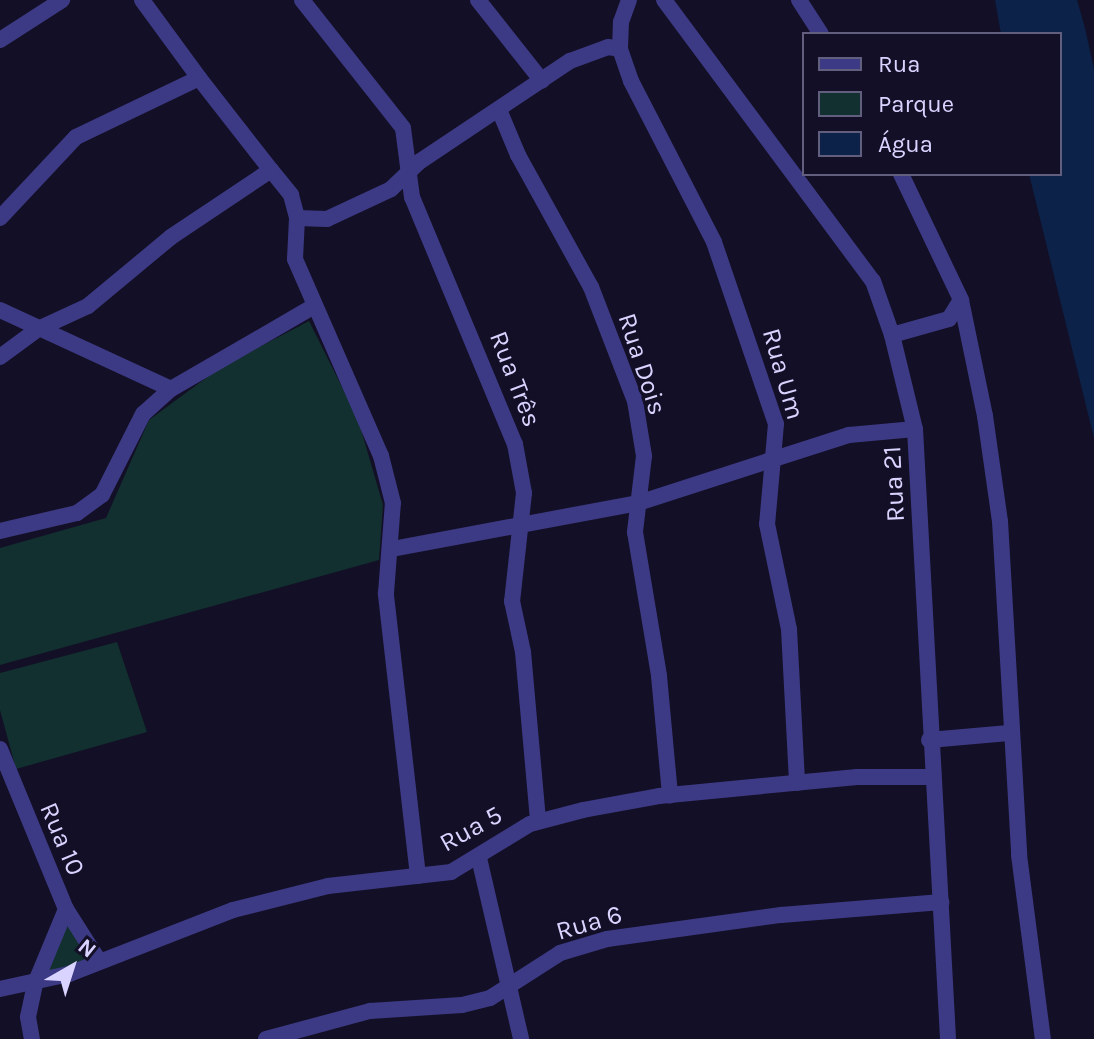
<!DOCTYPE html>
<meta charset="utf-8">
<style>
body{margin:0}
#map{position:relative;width:1094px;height:1039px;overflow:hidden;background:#130f26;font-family:Karla,sans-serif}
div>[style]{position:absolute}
.green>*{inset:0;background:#12302f}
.water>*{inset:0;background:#0c2248}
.minor>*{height:16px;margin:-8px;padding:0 8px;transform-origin:8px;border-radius:8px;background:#3d3a85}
span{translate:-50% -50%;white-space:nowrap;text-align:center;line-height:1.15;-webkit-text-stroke:6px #130f26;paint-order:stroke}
.street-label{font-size:26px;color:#d9d4ff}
.legend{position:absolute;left:802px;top:32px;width:260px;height:144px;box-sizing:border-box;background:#130f26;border:2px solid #625e7d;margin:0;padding:10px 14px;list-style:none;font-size:24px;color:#d9d4ff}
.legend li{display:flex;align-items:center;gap:16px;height:40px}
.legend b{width:40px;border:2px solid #625e7d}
.north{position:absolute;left:32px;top:927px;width:80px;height:80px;-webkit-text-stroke:6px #130f26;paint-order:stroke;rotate:39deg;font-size:22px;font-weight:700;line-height:32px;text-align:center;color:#d9d4ff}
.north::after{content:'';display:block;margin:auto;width:28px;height:36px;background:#d9d4ff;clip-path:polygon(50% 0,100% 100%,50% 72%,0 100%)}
</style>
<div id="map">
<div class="green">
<div style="clip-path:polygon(309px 321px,358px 419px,383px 505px,379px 560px,0 665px,0 548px,106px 518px,149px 420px,221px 367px)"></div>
<div style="clip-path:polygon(117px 642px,147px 732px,16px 769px,0 710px,0 673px)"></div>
<div style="clip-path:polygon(65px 917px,95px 960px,41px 978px)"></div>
</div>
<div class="water">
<div style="clip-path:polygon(995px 0,1077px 0,1085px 28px,1094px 69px,1094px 438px,1029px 174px,1060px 174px,1060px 34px,1001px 34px)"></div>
</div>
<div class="minor">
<div style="left:142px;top:0;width:97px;rotate:53.8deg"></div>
<div style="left:302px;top:0;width:163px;rotate:51.7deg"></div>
<div style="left:403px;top:128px;width:70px;rotate:82.6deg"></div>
<div style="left:412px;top:197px;width:268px;rotate:67.4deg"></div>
<div style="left:515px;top:444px;width:50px;rotate:79.6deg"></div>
<div style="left:524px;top:493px;width:109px;rotate:96.3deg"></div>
<div style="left:512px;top:601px;width:52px;rotate:77.8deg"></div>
<div style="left:523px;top:652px;width:170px;rotate:84.9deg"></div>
<div style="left:478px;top:0;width:103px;rotate:51.7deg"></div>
<div style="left:664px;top:0;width:350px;rotate:53.4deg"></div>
<div style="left:873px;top:281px;width:57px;rotate:70.6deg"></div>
<div style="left:892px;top:335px;width:97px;rotate:76.3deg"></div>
<div style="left:915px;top:429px;width:611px;rotate:86.9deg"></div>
<div style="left:799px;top:0;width:40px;rotate:57.1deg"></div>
<div style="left:0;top:40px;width:74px;rotate:-32.8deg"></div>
<div style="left:620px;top:49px;width:34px;rotate:71deg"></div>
<div style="left:631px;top:81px;width:181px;rotate:62.7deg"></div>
<div style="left:714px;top:242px;width:192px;rotate:71.2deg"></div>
<div style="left:776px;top:424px;width:100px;rotate:95.1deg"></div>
<div style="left:767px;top:524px;width:107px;rotate:78.2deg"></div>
<div style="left:789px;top:629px;width:154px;rotate:87deg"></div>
<div style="left:500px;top:112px;width:47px;rotate:67.3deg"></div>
<div style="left:518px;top:155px;width:151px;rotate:61.1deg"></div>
<div style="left:591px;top:287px;width:122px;rotate:68.9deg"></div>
<div style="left:635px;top:401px;width:56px;rotate:80.7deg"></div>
<div style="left:644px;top:456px;width:77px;rotate:96.8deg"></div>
<div style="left:635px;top:532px;width:146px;rotate:80.5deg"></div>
<div style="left:659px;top:676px;width:120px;rotate:84.7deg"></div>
<div style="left:271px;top:170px;width:32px;rotate:51deg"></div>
<div style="left:291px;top:195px;width:24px;rotate:75deg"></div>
<div style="left:901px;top:174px;width:140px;rotate:64.5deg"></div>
<div style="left:961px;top:300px;width:118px;rotate:78.3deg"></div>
<div style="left:985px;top:416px;width:106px;rotate:81.9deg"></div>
<div style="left:1000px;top:521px;width:335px;rotate:86.7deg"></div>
<div style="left:1019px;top:855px;width:186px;rotate:82.6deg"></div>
<div style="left:0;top:218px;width:111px;rotate:-46.8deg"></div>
<div style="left:76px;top:137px;width:136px;rotate:-25.6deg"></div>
<div style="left:199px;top:78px;width:117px;rotate:52deg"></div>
<div style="left:271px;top:170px;width:120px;rotate:146.2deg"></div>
<div style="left:171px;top:237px;width:108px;rotate:140.3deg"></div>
<div style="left:88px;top:306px;width:55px;rotate:155.3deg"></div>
<div style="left:38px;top:329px;width:47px;rotate:143.6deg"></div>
<div style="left:0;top:310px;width:188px;rotate:24.8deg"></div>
<div style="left:892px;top:335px;width:59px;rotate:-15.7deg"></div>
<div style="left:949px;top:319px;width:22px;rotate:-58deg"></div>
<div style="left:0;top:531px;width:79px;rotate:-13.2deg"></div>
<div style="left:77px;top:513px;width:31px;rotate:-36deg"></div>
<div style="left:102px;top:495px;width:91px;rotate:-63.2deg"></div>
<div style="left:143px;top:414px;width:38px;rotate:-42deg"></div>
<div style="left:171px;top:389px;width:165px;rotate:-30.1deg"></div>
<div style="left:392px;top:549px;width:250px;rotate:-10.6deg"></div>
<div style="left:638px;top:503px;width:222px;rotate:-17.9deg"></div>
<div style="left:849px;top:435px;width:66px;rotate:-5.2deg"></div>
<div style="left:929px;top:740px;width:80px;rotate:-5deg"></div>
<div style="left:0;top:749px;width:173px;rotate:67.6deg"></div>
<div style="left:66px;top:909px;width:81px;rotate:112.5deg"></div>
<div style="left:35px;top:984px;width:34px;rotate:102deg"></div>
<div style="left:28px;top:1017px;width:22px;rotate:80deg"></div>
<div style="left:479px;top:858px;width:186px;rotate:76.9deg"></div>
<div style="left:418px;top:876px;width:285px;rotate:-96.5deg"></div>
<div style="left:386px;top:593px;width:90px;rotate:-85.6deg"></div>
<div style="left:393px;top:503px;width:49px;rotate:-104.3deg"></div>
<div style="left:381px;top:456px;width:215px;rotate:-113.6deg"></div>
<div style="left:295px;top:259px;width:41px;rotate:-87.2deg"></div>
<div style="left:297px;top:218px;width:30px;rotate:2deg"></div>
<div style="left:327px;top:219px;width:71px;rotate:-25.1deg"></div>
<div style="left:391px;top:189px;width:39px;rotate:-44deg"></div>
<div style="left:419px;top:162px;width:182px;rotate:-33.8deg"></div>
<div style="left:570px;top:61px;width:40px;rotate:-20.2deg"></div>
<div style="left:608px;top:47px;width:12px;rotate:9deg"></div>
<div style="left:620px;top:49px;width:27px;rotate:-88deg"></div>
<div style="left:621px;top:22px;width:23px;rotate:-70deg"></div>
<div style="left:66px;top:909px;width:62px;rotate:57.6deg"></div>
<div style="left:0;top:989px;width:71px;rotate:-12.3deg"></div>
<div style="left:69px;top:974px;width:176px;rotate:-21.3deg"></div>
<div style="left:233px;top:910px;width:98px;rotate:-14.2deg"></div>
<div style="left:328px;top:886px;width:124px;rotate:-6.5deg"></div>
<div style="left:451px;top:872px;width:92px;rotate:-31.3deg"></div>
<div style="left:530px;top:824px;width:55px;rotate:-14.8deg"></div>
<div style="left:583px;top:810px;width:77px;rotate:-10.4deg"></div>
<div style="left:659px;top:796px;width:199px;rotate:-5.5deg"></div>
<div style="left:857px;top:777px;width:74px"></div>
<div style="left:266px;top:1039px;width:108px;rotate:-15.1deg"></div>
<div style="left:370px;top:1011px;width:92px;rotate:-3.7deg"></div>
<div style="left:462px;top:1005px;width:29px;rotate:-14deg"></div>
<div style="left:490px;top:998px;width:83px;rotate:-32.7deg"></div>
<div style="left:560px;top:953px;width:49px;rotate:-16.6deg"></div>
<div style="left:607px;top:939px;width:176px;rotate:-7.9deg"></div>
<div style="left:781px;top:915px;width:161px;rotate:-4.6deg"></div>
</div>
<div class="street-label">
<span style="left:642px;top:364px;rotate:72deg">Rua Dois</span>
<span style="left:783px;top:374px;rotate:74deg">Rua Um</span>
<span style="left:515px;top:379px;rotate:69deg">Rua Três</span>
<span style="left:894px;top:484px;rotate:-93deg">Rua 21</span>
<span style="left:471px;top:829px;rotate:-29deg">Rua 5</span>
<span style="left:62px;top:839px;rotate:67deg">Rua 10</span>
<span style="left:589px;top:923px;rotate:-16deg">Rua 6</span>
</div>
<ul class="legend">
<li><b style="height:10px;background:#3d3a85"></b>Rua</li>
<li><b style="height:22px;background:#12302f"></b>Parque</li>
<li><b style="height:22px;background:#0c2248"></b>Água</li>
</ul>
<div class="north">N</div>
</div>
